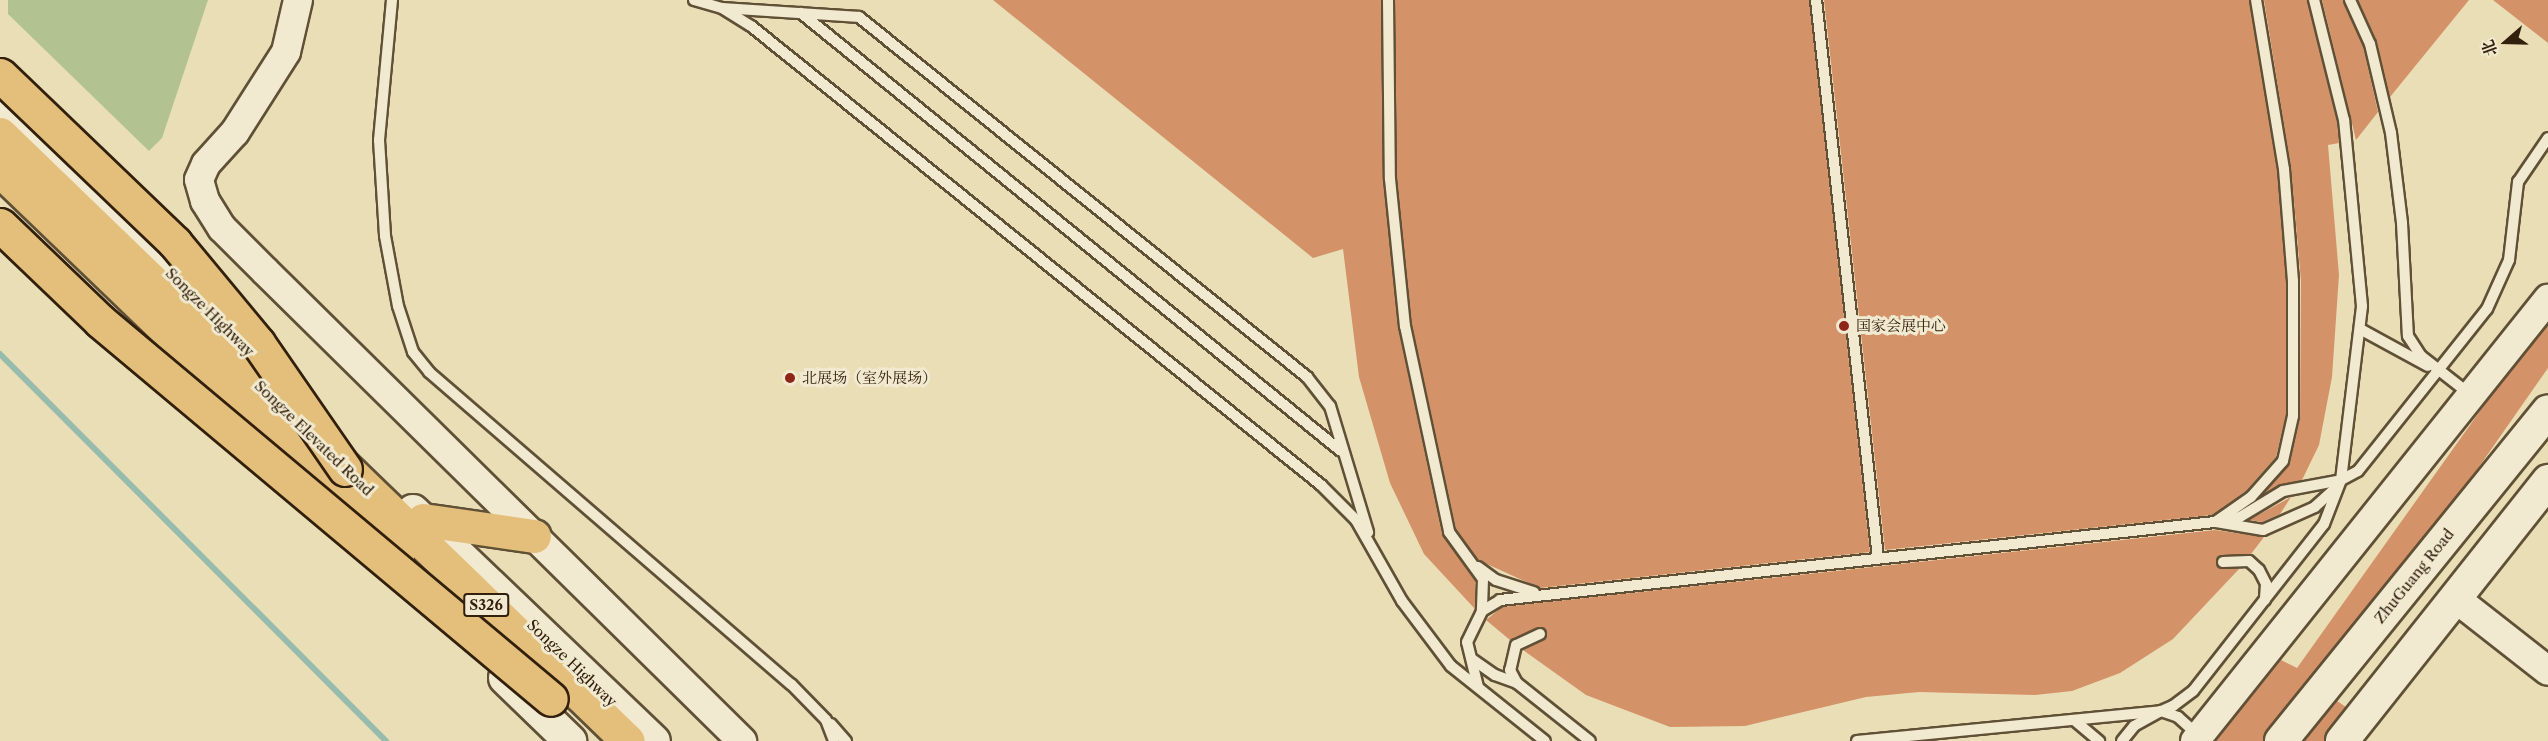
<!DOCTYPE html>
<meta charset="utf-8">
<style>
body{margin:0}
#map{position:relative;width:2548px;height:741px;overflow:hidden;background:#e9deb6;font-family:"Libre Caslon Text","Noto Serif SC",serif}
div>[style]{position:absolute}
.green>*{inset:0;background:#b3c291}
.stream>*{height:6px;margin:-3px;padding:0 3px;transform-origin:3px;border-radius:3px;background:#97bcae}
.building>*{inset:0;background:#d49269}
.roads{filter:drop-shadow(2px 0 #605036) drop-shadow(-2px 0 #605036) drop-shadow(0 2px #605036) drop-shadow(0 -2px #605036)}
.service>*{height:10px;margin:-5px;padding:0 5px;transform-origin:5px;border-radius:5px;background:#f1ead0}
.tertiary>*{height:28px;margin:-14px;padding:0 14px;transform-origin:14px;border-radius:14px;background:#f1ead0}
.secondary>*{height:32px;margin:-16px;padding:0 16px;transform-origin:16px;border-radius:16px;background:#f1ead0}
.primary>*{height:33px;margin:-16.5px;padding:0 16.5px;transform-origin:16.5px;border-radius:16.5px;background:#e4bf7b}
.trunk>*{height:33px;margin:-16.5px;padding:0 16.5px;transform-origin:16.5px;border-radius:16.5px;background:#e4bf7b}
.bridges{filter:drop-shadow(2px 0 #32200c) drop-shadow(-2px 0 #32200c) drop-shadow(0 2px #32200c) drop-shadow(0 -2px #32200c)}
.trunk-bridge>*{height:33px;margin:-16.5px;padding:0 16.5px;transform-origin:16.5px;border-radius:16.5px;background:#e4bf7b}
.dots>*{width:16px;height:16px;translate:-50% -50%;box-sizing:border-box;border:3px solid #f1ead0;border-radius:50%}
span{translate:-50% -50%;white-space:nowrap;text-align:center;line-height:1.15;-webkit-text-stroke:6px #f1ead0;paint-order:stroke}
.shield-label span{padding:2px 4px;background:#f1ead0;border:2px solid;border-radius:4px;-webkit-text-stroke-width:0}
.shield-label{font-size:14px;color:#32200c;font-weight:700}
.street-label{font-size:15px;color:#32200c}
.poi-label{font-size:15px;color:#32200c}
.left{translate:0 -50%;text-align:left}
.north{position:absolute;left:2476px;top:12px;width:60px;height:60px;-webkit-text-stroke:4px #f1ead0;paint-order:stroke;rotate:250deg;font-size:16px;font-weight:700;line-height:24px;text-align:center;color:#32200c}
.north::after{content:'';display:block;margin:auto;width:21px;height:27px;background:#32200c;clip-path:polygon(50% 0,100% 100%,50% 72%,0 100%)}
</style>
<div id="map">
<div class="green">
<div style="clip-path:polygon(8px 0,208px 0,162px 138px,149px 151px,8px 14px)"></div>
</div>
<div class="stream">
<div style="left:0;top:354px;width:547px;rotate:45.07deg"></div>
</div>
<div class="building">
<div style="clip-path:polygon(993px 0,1381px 0,1383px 179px,1398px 327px,1442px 534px,1475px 581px,1475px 609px,1424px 554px,1390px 483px,1359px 377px,1343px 249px,1313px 258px)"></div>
<div style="clip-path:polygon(1395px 0,1809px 0,1870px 552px,1540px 588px,1478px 560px,1456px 529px,1412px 325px,1397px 179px)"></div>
<div style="clip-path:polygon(1824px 0,2249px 0,2277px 170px,2286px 281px,2286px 415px,2276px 457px,2246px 491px,2212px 515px,1885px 550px)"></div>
<div style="clip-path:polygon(2264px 0,2307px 0,2337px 121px,2339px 143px,2328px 145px,2339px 275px,2332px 377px,2319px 445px,2302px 480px,2264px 494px,2290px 463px,2300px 418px,2301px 281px,2291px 168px)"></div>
<div style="clip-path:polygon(2322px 0,2343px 0,2363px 46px,2378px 112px,2356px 140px)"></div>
<div style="clip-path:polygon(2358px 0,2469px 0,2390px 97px,2377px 42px)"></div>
<div style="clip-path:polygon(2493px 0,2548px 0,2548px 43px)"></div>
<div style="clip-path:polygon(2548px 325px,2548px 368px,2474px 474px,2267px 730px,2263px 741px,2216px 741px,2281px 660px,2297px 668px,2485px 404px)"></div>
<div style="clip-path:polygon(2291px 497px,2280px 514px,2262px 522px,2249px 520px)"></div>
<div style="clip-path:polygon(2215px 530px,2264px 537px,2251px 554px,2217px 558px,2220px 569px,2239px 569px,2173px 639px,2120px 673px,2072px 691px,2035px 695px,1919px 692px,1866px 697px,1745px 726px,1670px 727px,1586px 695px,1523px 650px,1546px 639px,1544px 628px,1510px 640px,1486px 620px,1502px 607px)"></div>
<div style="clip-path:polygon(2337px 701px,2346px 707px,2324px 741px,2304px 741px)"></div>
</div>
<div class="roads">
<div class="service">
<div style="left:392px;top:0;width:141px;rotate:95.3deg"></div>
<div style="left:379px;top:140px;width:96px;rotate:86.4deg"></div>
<div style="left:385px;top:236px;width:71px;rotate:79.5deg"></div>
<div style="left:398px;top:306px;width:48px;rotate:71.9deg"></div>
<div style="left:413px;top:352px;width:26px;rotate:51deg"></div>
<div style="left:429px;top:372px;width:478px;rotate:40.8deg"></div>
<div style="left:791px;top:684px;width:50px;rotate:45.8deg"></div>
<div style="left:826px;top:720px;width:22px;rotate:69deg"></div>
<div style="left:694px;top:0;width:29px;rotate:16deg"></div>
<div style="left:722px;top:8px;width:34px;rotate:32deg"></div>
<div style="left:751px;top:26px;width:732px;rotate:38.84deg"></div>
<div style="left:1321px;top:485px;width:49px;rotate:45deg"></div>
<div style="left:1356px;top:520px;width:93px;rotate:60.4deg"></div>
<div style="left:1402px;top:601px;width:81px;rotate:53deg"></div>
<div style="left:1451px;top:666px;width:120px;rotate:38.6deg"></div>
<div style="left:1388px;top:0;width:179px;rotate:89.4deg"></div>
<div style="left:1390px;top:179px;width:148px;rotate:84.2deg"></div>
<div style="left:1405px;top:326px;width:211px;rotate:77.9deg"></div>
<div style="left:1449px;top:532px;width:58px;rotate:54.1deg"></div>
<div style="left:1483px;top:579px;width:32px;rotate:92deg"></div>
<div style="left:1816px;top:0;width:561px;rotate:83.66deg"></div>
<div style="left:2350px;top:0;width:48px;rotate:65.6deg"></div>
<div style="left:2370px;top:44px;width:91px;rotate:76.7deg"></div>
<div style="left:2391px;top:133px;width:91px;rotate:83deg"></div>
<div style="left:2402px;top:223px;width:113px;rotate:87deg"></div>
<div style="left:2408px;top:336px;width:24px;rotate:57deg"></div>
<div style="left:2421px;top:356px;width:63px;rotate:38deg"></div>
<div style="left:723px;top:8px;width:136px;rotate:3.8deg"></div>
<div style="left:859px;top:17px;width:575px;rotate:38.78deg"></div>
<div style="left:1307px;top:377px;width:37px;rotate:52deg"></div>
<div style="left:1330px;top:406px;width:132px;rotate:73.2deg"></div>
<div style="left:801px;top:13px;width:695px;rotate:39.05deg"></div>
<div style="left:2360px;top:329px;width:77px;rotate:28.6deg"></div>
<div style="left:2338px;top:486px;width:31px;rotate:138deg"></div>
<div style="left:2315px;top:507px;width:57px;rotate:156.1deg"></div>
<div style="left:2263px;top:530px;width:49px;rotate:-170.5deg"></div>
<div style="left:2215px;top:522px;width:25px;rotate:-11deg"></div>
<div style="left:2240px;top:517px;width:50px;rotate:-31.2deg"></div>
<div style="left:2283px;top:491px;width:59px;rotate:-10.7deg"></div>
<div style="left:2341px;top:480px;width:19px;rotate:-28deg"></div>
<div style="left:2358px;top:471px;width:207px;rotate:-51.5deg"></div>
<div style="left:2487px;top:309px;width:54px;rotate:-65.8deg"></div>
<div style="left:2509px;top:260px;width:79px;rotate:-83.4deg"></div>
<div style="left:2518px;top:182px;width:53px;rotate:-55.7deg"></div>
<div style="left:2223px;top:562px;width:26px;rotate:-2deg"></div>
<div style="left:2249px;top:561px;width:13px;rotate:42deg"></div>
<div style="left:2259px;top:570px;width:16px;rotate:63deg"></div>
<div style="left:2266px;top:584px;width:16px;rotate:94deg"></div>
<div style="left:1478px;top:567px;width:22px;rotate:36deg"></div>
<div style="left:1496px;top:580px;width:40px;rotate:18deg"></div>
<div style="left:1540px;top:634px;width:26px;rotate:155deg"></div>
<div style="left:1516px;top:645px;width:26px;rotate:103deg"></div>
<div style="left:1510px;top:670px;width:15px;rotate:62deg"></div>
<div style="left:1517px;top:683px;width:93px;rotate:38.5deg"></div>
<div style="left:1472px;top:659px;width:28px;rotate:35deg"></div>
<div style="left:1495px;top:675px;width:23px;rotate:20deg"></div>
<div style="left:1478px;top:687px;width:46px;rotate:-103.7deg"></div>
<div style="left:1467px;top:642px;width:34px;rotate:-64deg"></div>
<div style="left:1482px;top:611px;width:21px;rotate:-31deg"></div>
<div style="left:1500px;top:600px;width:719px;rotate:-6.23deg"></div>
<div style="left:2215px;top:522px;width:44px;rotate:-34.8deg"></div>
<div style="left:2251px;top:497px;width:48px;rotate:-48.4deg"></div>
<div style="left:2283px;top:461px;width:46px;rotate:-77.5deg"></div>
<div style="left:2293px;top:416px;width:135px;rotate:-90deg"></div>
<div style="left:2293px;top:281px;width:112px;rotate:-94.6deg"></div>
<div style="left:2284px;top:169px;width:171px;rotate:-99.4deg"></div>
<div style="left:2074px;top:720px;width:33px;rotate:40deg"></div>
<div style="left:831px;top:724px;width:23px;rotate:49deg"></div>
<div style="left:1857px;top:741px;width:305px;rotate:-5.6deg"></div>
<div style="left:2161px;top:711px;width:13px;rotate:-23deg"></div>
<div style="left:2173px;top:706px;width:25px;rotate:-37deg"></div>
<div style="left:2193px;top:691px;width:212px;rotate:-51.9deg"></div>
<div style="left:2324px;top:524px;width:47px;rotate:-68.9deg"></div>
<div style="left:2341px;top:480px;width:175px;rotate:-83.1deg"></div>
<div style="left:2362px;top:306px;width:187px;rotate:-95.5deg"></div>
<div style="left:2344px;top:120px;width:124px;rotate:-104deg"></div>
<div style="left:2122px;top:741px;width:19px;rotate:-51deg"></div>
<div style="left:2134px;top:726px;width:31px;rotate:-29deg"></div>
<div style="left:2161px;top:711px;width:18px;rotate:19deg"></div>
<div style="left:2178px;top:717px;width:28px;rotate:42deg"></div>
</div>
<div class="tertiary">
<div style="left:298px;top:0;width:53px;rotate:103deg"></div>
<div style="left:286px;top:52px;width:95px;rotate:122.5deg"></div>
<div style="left:235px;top:132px;width:43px;rotate:132.2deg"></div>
<div style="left:206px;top:164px;width:17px;rotate:114deg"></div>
<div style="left:199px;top:180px;width:22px;rotate:74deg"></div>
<div style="left:205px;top:201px;width:32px;rotate:58deg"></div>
<div style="left:222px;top:228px;width:61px;rotate:45deg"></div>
<div style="left:265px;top:271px;width:670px;rotate:44.58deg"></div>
<div style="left:2455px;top:598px;width:118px;rotate:38.1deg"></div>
<div style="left:2195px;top:741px;width:566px;rotate:-51.39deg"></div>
</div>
<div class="secondary">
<div style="left:0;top:108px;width:342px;rotate:44.2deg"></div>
<div style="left:413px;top:511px;width:333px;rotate:43.7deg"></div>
<div style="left:505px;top:678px;width:91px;rotate:44.1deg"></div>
<div style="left:2281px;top:741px;width:424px;rotate:-51deg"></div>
<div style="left:2342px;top:741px;width:332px;rotate:-51.6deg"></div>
</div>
<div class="primary">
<div style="left:423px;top:520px;width:112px;rotate:8.2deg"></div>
</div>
<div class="trunk">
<div style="left:0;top:134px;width:873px;rotate:44.03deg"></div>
<div style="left:0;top:170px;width:552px;rotate:43.9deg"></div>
</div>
</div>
<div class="bridges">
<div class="trunk-bridge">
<div style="left:0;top:75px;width:243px;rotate:43.8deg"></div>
<div style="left:175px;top:243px;width:130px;rotate:50.3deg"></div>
<div style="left:258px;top:343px;width:153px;rotate:55.4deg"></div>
<div style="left:0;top:225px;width:139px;rotate:43.8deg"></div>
<div style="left:100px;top:321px;width:588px;rotate:39.97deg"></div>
</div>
</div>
<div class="dots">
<div style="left:1844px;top:326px;background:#8f2418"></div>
<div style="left:790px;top:378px;background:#8f2418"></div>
</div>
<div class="shield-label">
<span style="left:486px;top:605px">S326</span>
</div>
<div class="street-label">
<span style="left:210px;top:312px;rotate:45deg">Songze Highway</span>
<span style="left:314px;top:438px;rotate:44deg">Songze Elevated Road</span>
<span style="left:2414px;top:576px;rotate:-51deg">ZhuGuang Road</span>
<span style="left:572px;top:663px;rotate:44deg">Songze Highway</span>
</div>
<div class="poi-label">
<span class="left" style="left:1856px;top:326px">国家会展中心</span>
<span class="left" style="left:802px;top:378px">北展场（室外展场）</span>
</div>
<div class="north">北</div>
</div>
